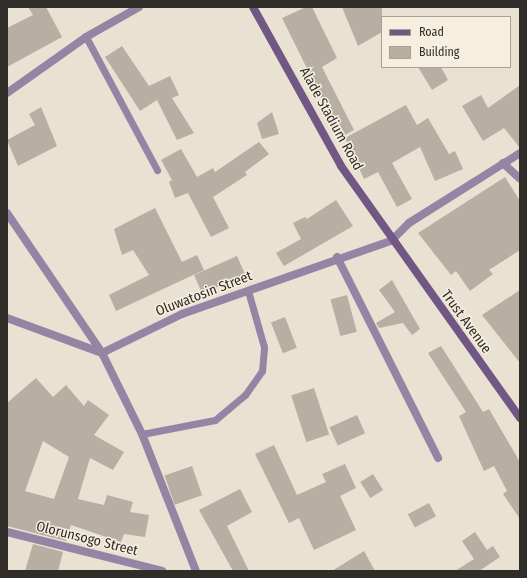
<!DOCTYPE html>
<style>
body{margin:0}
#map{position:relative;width:527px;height:578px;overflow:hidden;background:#e9e1d2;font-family:"Fira Sans Condensed",sans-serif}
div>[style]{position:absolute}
.building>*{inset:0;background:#b7afa2;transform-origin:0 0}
.lane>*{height:7px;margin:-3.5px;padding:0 3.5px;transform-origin:3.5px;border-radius:3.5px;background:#9584a4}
.street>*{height:8px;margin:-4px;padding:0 4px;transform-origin:4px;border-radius:4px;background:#9584a4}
.secondary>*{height:8px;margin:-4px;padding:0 4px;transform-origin:4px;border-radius:4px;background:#705784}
span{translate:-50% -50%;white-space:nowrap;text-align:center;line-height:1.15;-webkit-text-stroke:3px #f6eedf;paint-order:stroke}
.street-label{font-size:14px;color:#302d28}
.frame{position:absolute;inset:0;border:8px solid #302d28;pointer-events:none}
.legend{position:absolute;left:381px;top:16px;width:130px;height:52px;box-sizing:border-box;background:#f6eedf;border:1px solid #a7a196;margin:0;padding:5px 7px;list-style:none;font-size:12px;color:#302d28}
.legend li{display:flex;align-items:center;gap:8px;height:20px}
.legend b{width:20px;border:1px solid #a7a196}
</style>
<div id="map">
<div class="building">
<div style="clip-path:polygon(28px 7px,46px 7px,62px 37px,7px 67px,7px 28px,33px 15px)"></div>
<div style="clip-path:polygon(306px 7px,312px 7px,337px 58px,322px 67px,354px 130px,341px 137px,282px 18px)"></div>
<div style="clip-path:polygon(342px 7px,382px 7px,382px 32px,358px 46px)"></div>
<div style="clip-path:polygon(122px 46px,149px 86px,170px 76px,179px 95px,172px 98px,194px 133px,177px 140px,157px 100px,140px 111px,105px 57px)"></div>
<div style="clip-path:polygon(418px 67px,441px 67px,448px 80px,432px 90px)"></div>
<div style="clip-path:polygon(520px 85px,520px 148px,504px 128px,483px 141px,462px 106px,481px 95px,488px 108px)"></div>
<div style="clip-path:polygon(406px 105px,417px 125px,428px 118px,449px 154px,455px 151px,463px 169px,435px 181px,420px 147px,392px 163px,412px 199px,397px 207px,378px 172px,364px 179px,345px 138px)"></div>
<div style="clip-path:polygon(41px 107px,57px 146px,18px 166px,7px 140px,35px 125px,29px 114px)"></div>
<div style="clip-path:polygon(272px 112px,279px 134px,262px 139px,257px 123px)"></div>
<div style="clip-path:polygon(259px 142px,269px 154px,245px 172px,247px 175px,213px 197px,229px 228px,211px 237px,188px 193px,175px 198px,169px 182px,172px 180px,161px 160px,181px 149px,197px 177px,213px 168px,215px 172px)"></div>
<div style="clip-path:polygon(505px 177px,520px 201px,520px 250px,489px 270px,493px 274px,470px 291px,456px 271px,451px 275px,418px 233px)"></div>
<div style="clip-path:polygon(336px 200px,353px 226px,284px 266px,276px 253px,301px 239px,293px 223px,305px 217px,307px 219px)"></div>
<div style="clip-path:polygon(155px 208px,182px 262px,197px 255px,204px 270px,116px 311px,109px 295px,149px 275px,133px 250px,122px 255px,114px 229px)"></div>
<div style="left:237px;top:256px;width:20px;height:47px;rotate:66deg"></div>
<div style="clip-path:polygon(392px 280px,420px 329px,412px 335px,403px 323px,379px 328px,376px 323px,395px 312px,379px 290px)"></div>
<div style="clip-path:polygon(520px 290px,520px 363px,482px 315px)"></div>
<div style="left:347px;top:295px;width:38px;height:17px;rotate:75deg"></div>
<div style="left:285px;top:317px;width:33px;height:15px;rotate:69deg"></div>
<div style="clip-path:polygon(441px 346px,483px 412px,489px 409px,520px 462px,520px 519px,503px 494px,507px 491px,494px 466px,484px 471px,459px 416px,466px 412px,428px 353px)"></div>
<div style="clip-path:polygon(evenodd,36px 378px,53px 397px,66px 385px,84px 406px,88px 400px,109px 415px,94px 435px,124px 452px,113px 470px,90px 458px,78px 499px,104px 505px,107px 495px,133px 502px,130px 512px,149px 515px,145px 537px,124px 534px,121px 542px,71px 525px,66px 541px,7px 526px,7px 403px,36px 378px,43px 441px,69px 457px,54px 499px,25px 491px,43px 441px)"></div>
<div style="left:314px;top:388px;width:49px;height:24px;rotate:72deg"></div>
<div style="left:357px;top:415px;width:20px;height:30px;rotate:66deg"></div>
<div style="clip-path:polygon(274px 445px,297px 495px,326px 482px,322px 474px,345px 464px,356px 488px,340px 496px,356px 530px,314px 550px,299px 518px,289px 523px,255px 454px)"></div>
<div style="left:192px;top:466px;width:31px;height:29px;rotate:71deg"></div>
<div style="left:373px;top:474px;width:19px;height:15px;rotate:58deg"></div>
<div style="clip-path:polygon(240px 489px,252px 512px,227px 526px,249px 571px,233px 571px,199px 510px)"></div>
<div style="left:429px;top:503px;width:15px;height:24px;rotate:62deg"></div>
<div style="clip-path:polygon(475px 532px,487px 550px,493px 546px,500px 557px,479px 571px,455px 571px,474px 559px,462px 541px)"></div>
<div style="clip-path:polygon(33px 544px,63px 552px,58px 571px,25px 571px)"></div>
<div style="clip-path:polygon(364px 551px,375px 571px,332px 571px)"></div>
</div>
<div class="lane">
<div style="left:86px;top:37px;width:151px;rotate:61.9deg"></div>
<div style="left:142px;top:434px;width:74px;rotate:-10.9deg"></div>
<div style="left:215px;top:420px;width:39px;rotate:-40deg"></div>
<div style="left:245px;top:395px;width:29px;rotate:-55deg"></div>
<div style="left:262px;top:371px;width:24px;rotate:-85deg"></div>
<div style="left:264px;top:347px;width:58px;rotate:-105.9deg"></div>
</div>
<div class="street">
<div style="left:7px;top:93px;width:97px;rotate:-35.3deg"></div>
<div style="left:86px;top:37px;width:61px;rotate:-29.5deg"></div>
<div style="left:503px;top:163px;width:23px;rotate:43deg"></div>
<div style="left:7px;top:213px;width:169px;rotate:55.8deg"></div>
<div style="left:102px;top:353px;width:90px;rotate:63.7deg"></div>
<div style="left:142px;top:434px;width:147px;rotate:68.5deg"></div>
<div style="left:337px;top:257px;width:225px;rotate:63.3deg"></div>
<div style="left:7px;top:318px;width:101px;rotate:20.2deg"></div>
<div style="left:102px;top:353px;width:89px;rotate:-26deg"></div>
<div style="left:182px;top:314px;width:221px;rotate:-19.3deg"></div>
<div style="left:391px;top:241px;width:25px;rotate:-45deg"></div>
<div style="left:409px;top:223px;width:131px;rotate:-32.2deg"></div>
<div style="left:7px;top:532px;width:160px;rotate:14.1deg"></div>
</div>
<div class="secondary">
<div style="left:253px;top:7px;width:182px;rotate:61deg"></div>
<div style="left:341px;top:166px;width:309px;rotate:54.6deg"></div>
</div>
<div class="street-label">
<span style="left:331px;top:119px;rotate:61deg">Alade Stadium Road</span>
<span style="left:204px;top:294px;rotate:-21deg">Oluwatosin Street</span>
<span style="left:466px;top:322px;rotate:54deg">Trust Avenue</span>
<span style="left:87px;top:539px;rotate:14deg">Olorunsogo Street</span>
</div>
<div class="frame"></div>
<ul class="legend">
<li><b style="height:5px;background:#705784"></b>Road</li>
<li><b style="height:11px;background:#b7afa2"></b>Building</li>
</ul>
</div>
